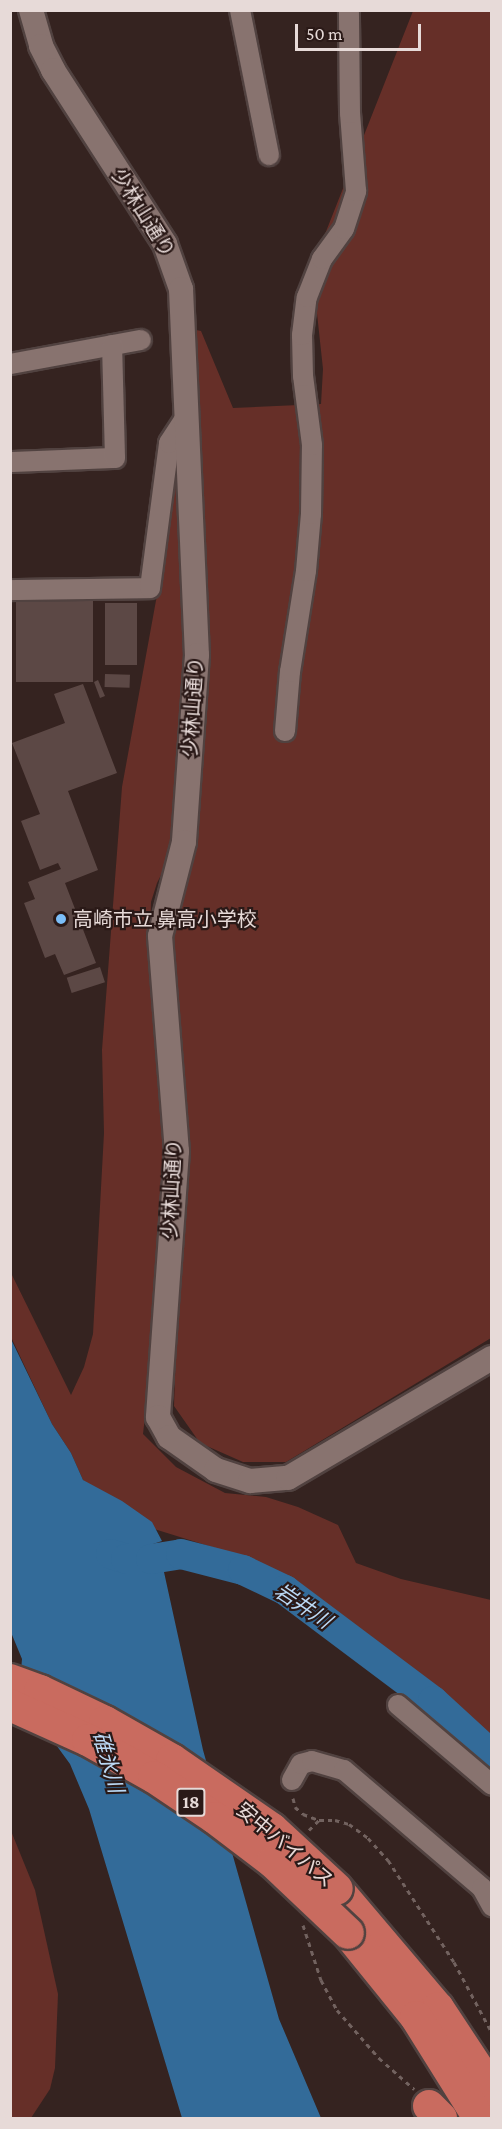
<!DOCTYPE html>
<meta charset="utf-8">
<style>
body{margin:0}
#map{position:relative;width:502px;height:2129px;overflow:hidden;background:#352320;font-family:"Crimson Pro","Noto Sans JP",serif}
div>[style]{position:absolute}
.green>*{inset:0;background:#662f28}
.water>*{inset:0;background:#336b99}
.river>*{height:30px;margin:-15px;padding:0 15px;transform-origin:15px;border-radius:15px;background:#336b99}
.building>*{inset:0;background:#5c4845;transform-origin:0 0}
.path>*{height:3px;margin-top:-1.5px;transform-origin:0;background:repeating-linear-gradient(90deg,#72625f 0 4.5px,transparent 0 9px)}
.roads{filter:drop-shadow(2px 0 #514240) drop-shadow(-2px 0 #514240) drop-shadow(0 2px #514240) drop-shadow(0 -2px #514240)}
.minor>*{height:20px;margin:-10px;padding:0 10px;transform-origin:10px;border-radius:10px;background:#88736f}
.tertiary>*{height:24px;margin:-12px;padding:0 12px;transform-origin:12px;border-radius:12px;background:#88736f}
.trunk>*{height:32px;margin:-16px;padding:0 16px;transform-origin:16px;border-radius:16px;background:#c96b5f}
.bridges{filter:drop-shadow(2px 0 #514240) drop-shadow(-2px 0 #514240) drop-shadow(0 2px #514240) drop-shadow(0 -2px #514240)}
.trunk-bridge>*{height:32px;margin:-16px;padding:0 16px;transform-origin:16px;border-radius:16px;background:#c96b5f}
.dots>*{width:16px;height:16px;translate:-50% -50%;box-sizing:border-box;border:3px solid #2a1917;border-radius:50%}
span{translate:-50% -50%;white-space:nowrap;text-align:center;line-height:1.15;-webkit-text-stroke:4.5px #2a1917;paint-order:stroke}
.shield-label span{padding:2px 4px;background:#2a1917;border:2px solid;border-radius:4px;-webkit-text-stroke-width:0}
.shield-label{font-size:18px;color:#e7dad8;font-weight:700}
.street-label{font-size:20px;color:#e7dad8}
.poi-label{font-size:20px;color:#e7dad8}
.left{translate:0 -50%;text-align:left}
.water-label{font-size:21px;color:#bbd9f5;font-style:italic}
.frame{position:absolute;inset:0;border:12px solid #e7dad8;pointer-events:none}
.scale{position:absolute;left:295px;top:24px;width:126px;height:27px;box-sizing:border-box;border:3px solid #e7dad8;border-top:0;padding-left:8px;font-size:18px;line-height:21px;white-space:nowrap;color:#e7dad8;-webkit-text-stroke:4px #2a1917;paint-order:stroke}
</style>
<div id="map">
<div class="green">
<div style="clip-path:polygon(413px 11px,491px 11px,491px 1338px,286px 1462px,243px 1462px,200px 1443px,174px 1406px,179px 1260px,189px 1180px,170px 939px,205px 659px,196px 330px,201px 331px,233px 408px,321px 404px,323px 369px,312px 267px)"></div>
<div style="clip-path:polygon(182px 449px,189px 644px,172px 853px,157px 883px,151px 902px,150px 934px,169px 1154px,164px 1254px,143px 1434px,176px 1467px,225px 1493px,266px 1497px,298px 1507px,338px 1525px,356px 1563px,401px 1579px,491px 1600px,491px 1739px,398px 1669px,305px 1593px,228px 1552px,135px 1523px,83px 1480px,71px 1453px,52px 1424px,11px 1337px,11px 1273px,71px 1395px,84px 1367px,93px 1334px,104px 1133px,102px 1050px,122px 787px,157px 595px,172px 456px)"></div>
<div style="clip-path:polygon(11px 1831px,35px 1890px,58px 1994px,55px 2068px,50px 2089px,31px 2118px,11px 2118px)"></div>
</div>
<div class="water">
<div style="clip-path:polygon(10px 1337px,52px 1424px,71px 1453px,83px 1480px,122px 1501px,152px 1522px,162px 1541px,144px 1547px,164px 1572px,203px 1750px,279px 2019px,321px 2118px,182px 2118px,89px 1809px,70px 1764px,19px 1694px,22px 1659px,10px 1630px)"></div>
</div>
<div class="river">
<div style="left:111px;top:1554px;width:16px;rotate:18deg"></div>
<div style="left:126px;top:1559px;width:25px"></div>
<div style="left:151px;top:1559px;width:30px;rotate:-9deg"></div>
<div style="left:181px;top:1554px;width:64px;rotate:14.5deg"></div>
<div style="left:243px;top:1570px;width:47px;rotate:25.5deg"></div>
<div style="left:285px;top:1590px;width:185px;rotate:36.9deg"></div>
<div style="left:433px;top:1701px;width:80px;rotate:42.5deg"></div>
</div>
<div class="building">
<div style="left:16px;top:599px;width:77px;height:83px"></div>
<div style="left:105px;top:603px;width:32px;height:62px"></div>
<div style="left:105px;top:674px;width:25px;height:13px;rotate:2deg"></div>
<div style="clip-path:polygon(98px 680px,105px 696px,100px 698px,94px 682px)"></div>
<div style="clip-path:polygon(83px 684px,117px 773px,68px 791px,98px 870px,65px 883px,96px 963px,64px 975px,55px 954px,45px 958px,24px 903px,35px 899px,28px 882px,61px 869px,58px 863px,40px 870px,21px 821px,40px 814px,12px 743px,65px 723px,54px 694px)"></div>
<div style="left:100px;top:967px;width:16px;height:35px;rotate:72deg"></div>
</div>
<div class="path">
<div style="left:293px;top:1798px;width:9px;rotate:77deg"></div>
<div style="left:295px;top:1807px;width:11px;rotate:41deg"></div>
<div style="left:303px;top:1814px;width:17px;rotate:21deg"></div>
<div style="left:319px;top:1820px;width:16px"></div>
<div style="left:335px;top:1820px;width:15px;rotate:16deg"></div>
<div style="left:349px;top:1824px;width:24px;rotate:36deg"></div>
<div style="left:368px;top:1838px;width:30px;rotate:48deg"></div>
<div style="left:388px;top:1860px;width:121px;rotate:57.1deg"></div>
<div style="left:454px;top:1962px;width:81px;rotate:61.8deg"></div>
<div style="left:309px;top:1830px;width:14px;rotate:-45deg"></div>
<div style="left:303px;top:1925px;width:58px;rotate:71.9deg"></div>
<div style="left:321px;top:1980px;width:34px;rotate:62deg"></div>
<div style="left:337px;top:2010px;width:64px;rotate:48.8deg"></div>
<div style="left:379px;top:2058px;width:47px;rotate:41.5deg"></div>
</div>
<div class="roads">
<div class="minor">
<div style="left:240px;top:10px;width:148px;rotate:78.7deg"></div>
<div style="left:10px;top:364px;width:133px;rotate:-10.4deg"></div>
<div style="left:10px;top:462px;width:105px;rotate:-2.2deg"></div>
<div style="left:115px;top:458px;width:113px;rotate:-91.5deg"></div>
<div style="left:10px;top:590px;width:140px;rotate:-0.8deg"></div>
<div style="left:150px;top:588px;width:146px;rotate:-82.5deg"></div>
<div style="left:169px;top:443px;width:35px;rotate:-57deg"></div>
<div style="left:285px;top:731px;width:59px;rotate:-85.2deg"></div>
<div style="left:290px;top:672px;width:102px;rotate:-81deg"></div>
<div style="left:306px;top:571px;width:57px;rotate:-85deg"></div>
<div style="left:311px;top:514px;width:69px;rotate:-89.2deg"></div>
<div style="left:312px;top:445px;width:70px;rotate:-97.4deg"></div>
<div style="left:303px;top:376px;width:41px;rotate:-91.4deg"></div>
<div style="left:302px;top:335px;width:38px;rotate:-83deg"></div>
<div style="left:307px;top:297px;width:41px;rotate:-68.5deg"></div>
<div style="left:322px;top:259px;width:37px;rotate:-54deg"></div>
<div style="left:344px;top:229px;width:40px;rotate:-72deg"></div>
<div style="left:356px;top:191px;width:78px;rotate:-94.4deg"></div>
<div style="left:350px;top:113px;width:103px;rotate:-90.6deg"></div>
<div style="left:398px;top:1705px;width:123px;rotate:40.4deg"></div>
<div style="left:292px;top:1780px;width:18px;rotate:-61deg"></div>
<div style="left:301px;top:1764px;width:11px;rotate:-15deg"></div>
<div style="left:312px;top:1761px;width:33px;rotate:16deg"></div>
<div style="left:344px;top:1770px;width:182px;rotate:40.5deg"></div>
<div style="left:482px;top:1888px;width:21px;rotate:61deg"></div>
</div>
<div class="tertiary">
<div style="left:31px;top:10px;width:37px;rotate:74deg"></div>
<div style="left:41px;top:46px;width:27px;rotate:63deg"></div>
<div style="left:53px;top:70px;width:207px;rotate:57.2deg"></div>
<div style="left:165px;top:244px;width:48px;rotate:70.4deg"></div>
<div style="left:181px;top:289px;width:366px;rotate:87.5deg"></div>
<div style="left:197px;top:655px;width:187px;rotate:94deg"></div>
<div style="left:184px;top:842px;width:97px;rotate:104.3deg"></div>
<div style="left:160px;top:936px;width:216px;rotate:85.5deg"></div>
<div style="left:177px;top:1151px;width:267px;rotate:94.1deg"></div>
<div style="left:158px;top:1417px;width:23px;rotate:61deg"></div>
<div style="left:169px;top:1437px;width:57px;rotate:35.1deg"></div>
<div style="left:216px;top:1470px;width:36px;rotate:18deg"></div>
<div style="left:250px;top:1481px;width:38px;rotate:-5deg"></div>
<div style="left:288px;top:1478px;width:237px;rotate:-30.5deg"></div>
</div>
<div class="trunk">
<div style="left:337px;top:1889px;width:156px;rotate:49.7deg"></div>
<div style="left:438px;top:2008px;width:98px;rotate:56.6deg"></div>
<div style="left:348px;top:1933px;width:108px;rotate:51deg"></div>
<div style="left:416px;top:2017px;width:119px;rotate:58deg"></div>
<div style="left:429px;top:2106px;width:17px;rotate:45deg"></div>
</div>
</div>
<div class="bridges">
<div class="trunk-bridge">
<div style="left:10px;top:1680px;width:32px;rotate:20deg"></div>
<div style="left:40px;top:1691px;width:72px;rotate:25.5deg"></div>
<div style="left:105px;top:1722px;width:77px;rotate:29.6deg"></div>
<div style="left:172px;top:1760px;width:121px;rotate:34.6deg"></div>
<div style="left:272px;top:1829px;width:88px;rotate:42.7deg"></div>
<div style="left:10px;top:1705px;width:85px;rotate:24.2deg"></div>
<div style="left:88px;top:1740px;width:76px;rotate:29.3deg"></div>
<div style="left:154px;top:1777px;width:73px;rotate:33.9deg"></div>
<div style="left:215px;top:1818px;width:73px;rotate:37.2deg"></div>
<div style="left:273px;top:1862px;width:103px;rotate:43.4deg"></div>
</div>
</div>
<div class="dots">
<div style="left:61px;top:919px;background:#7bbef8"></div>
</div>
<div class="shield-label">
<span style="left:191px;top:1802px">18</span>
</div>
<div class="street-label">
<span style="left:143px;top:213px;rotate:58deg">少林山通り</span>
<span style="left:193px;top:707px;rotate:-86deg">少林山通り</span>
<span style="left:172px;top:1189px;rotate:-87deg">少林山通り</span>
<span style="left:285px;top:1845px;rotate:40deg">安中バイパス</span>
</div>
<div class="poi-label">
<span class="left" style="left:73px;top:919px">高崎市立 鼻高小学校</span>
</div>
<div class="water-label">
<span style="left:303px;top:1606px;rotate:34deg">岩井川</span>
<span style="left:108px;top:1762px;rotate:74deg">碓氷川</span>
</div>
<div class="frame"></div>
<div class="scale">50 m</div>
</div>
